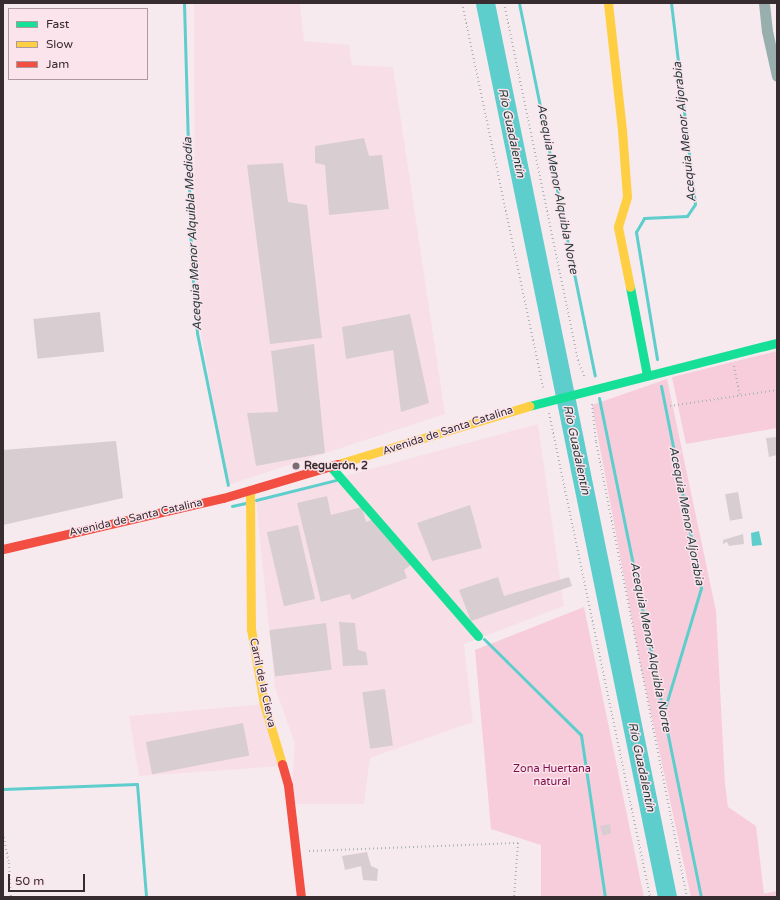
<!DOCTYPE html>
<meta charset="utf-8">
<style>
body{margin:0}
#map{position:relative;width:780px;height:900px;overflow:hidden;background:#f6eaee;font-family:"Varela Round",sans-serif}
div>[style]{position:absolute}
.built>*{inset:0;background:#f8dfe7}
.green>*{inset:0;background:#f7cddb}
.water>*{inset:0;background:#5ececd}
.stream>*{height:3px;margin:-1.5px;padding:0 1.5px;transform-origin:1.5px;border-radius:1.5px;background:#5ececd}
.river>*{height:19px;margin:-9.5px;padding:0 9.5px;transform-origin:9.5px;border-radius:9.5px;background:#5ececd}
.building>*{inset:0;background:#d8cdd1;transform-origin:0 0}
.path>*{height:2px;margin-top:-1px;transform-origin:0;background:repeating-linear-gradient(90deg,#aab4b5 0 1px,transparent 0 4px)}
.street>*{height:11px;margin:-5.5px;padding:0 5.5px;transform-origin:5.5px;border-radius:5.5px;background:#98afae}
.fast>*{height:9px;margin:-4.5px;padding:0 4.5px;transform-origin:4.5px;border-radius:4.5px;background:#16e098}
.slow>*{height:9px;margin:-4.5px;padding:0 4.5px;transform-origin:4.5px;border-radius:4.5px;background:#ffcf43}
.jam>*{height:9px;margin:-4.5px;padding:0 4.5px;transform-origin:4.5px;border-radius:4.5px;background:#f24e42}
.dots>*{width:11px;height:11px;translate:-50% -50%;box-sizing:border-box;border:2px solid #fce4ec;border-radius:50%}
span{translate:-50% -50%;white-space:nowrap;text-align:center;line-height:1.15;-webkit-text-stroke:3px #fce4ec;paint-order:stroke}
.street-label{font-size:11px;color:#372c30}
.poi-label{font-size:11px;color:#372c30;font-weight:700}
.left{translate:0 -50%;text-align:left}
.park-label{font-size:11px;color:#7f0b47}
.water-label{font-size:12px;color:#263e3d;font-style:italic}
.frame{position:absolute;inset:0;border:4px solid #372c30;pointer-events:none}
.legend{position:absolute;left:8px;top:8px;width:140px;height:72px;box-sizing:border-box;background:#fce4ec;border:1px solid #ad9aa1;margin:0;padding:5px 7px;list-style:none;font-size:12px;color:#372c30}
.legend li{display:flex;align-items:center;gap:8px;height:20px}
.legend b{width:20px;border:1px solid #ad9aa1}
.scale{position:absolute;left:8px;top:874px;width:77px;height:18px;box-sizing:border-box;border:2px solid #372c30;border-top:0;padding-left:5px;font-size:12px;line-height:14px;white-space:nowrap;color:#372c30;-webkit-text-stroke:3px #fce4ec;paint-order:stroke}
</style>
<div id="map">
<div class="built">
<div style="clip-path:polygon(194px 3px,300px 3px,304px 41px,349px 45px,352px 65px,393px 67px,445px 414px,228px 485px,195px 299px)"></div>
<div style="clip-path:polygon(538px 424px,564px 606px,464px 644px,473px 722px,370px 758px,364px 804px,290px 804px,295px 744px,275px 688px,256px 500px)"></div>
<div style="clip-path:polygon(264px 704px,283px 766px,139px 776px,129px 716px)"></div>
</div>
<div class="green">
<div style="clip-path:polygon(777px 351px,777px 428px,686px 444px,672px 377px)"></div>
<div style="clip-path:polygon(667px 379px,716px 611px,725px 784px,728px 807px,756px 826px,764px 894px,777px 891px,777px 897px,691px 897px,640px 663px,592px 405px)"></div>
<div style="clip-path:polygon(584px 607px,644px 897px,541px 897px,541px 845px,491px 829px,475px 650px)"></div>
</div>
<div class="water">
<div style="clip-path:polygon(759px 531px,762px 545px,752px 546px,751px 533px)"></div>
</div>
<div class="stream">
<div style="left:184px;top:3px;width:253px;rotate:88.4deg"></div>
<div style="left:191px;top:256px;width:77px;rotate:85.5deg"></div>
<div style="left:197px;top:333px;width:155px;rotate:78.5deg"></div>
<div style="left:519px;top:3px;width:380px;rotate:78.5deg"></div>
<div style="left:657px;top:359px;width:129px;rotate:-99.4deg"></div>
<div style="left:636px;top:232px;width:16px;rotate:-60deg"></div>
<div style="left:644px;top:218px;width:43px;rotate:-2.7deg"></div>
<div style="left:687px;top:216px;width:14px;rotate:-56deg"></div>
<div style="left:695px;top:204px;width:202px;rotate:-96.8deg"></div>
<div style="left:661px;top:386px;width:206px;rotate:78.8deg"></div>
<div style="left:701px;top:588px;width:128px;rotate:106.7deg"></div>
<div style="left:599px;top:398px;width:509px;rotate:78.45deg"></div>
<div style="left:256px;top:500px;width:82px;rotate:-14deg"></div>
<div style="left:232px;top:506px;width:14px;rotate:-12deg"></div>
<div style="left:484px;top:639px;width:136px;rotate:44.7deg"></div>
<div style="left:581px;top:735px;width:164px;rotate:81.6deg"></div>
<div style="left:3px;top:789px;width:134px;rotate:-2.1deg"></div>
<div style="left:137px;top:784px;width:113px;rotate:85.4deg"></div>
</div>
<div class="river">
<div style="left:485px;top:3px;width:912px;rotate:78.49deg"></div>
</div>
<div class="building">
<div style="clip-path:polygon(364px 138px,369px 156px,382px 155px,389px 209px,329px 215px,325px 165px,315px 163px,315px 146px)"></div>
<div style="clip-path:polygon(283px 163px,288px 202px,307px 205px,322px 338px,270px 344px,247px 165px)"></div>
<div style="left:100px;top:312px;width:40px;height:67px;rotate:84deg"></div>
<div style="clip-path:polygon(410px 314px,429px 403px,401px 412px,393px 350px,346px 359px,342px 327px)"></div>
<div style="clip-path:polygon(314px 344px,325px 453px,256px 466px,247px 413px,278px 412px,271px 351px)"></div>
<div style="clip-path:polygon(777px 437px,777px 455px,769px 457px,766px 438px)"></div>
<div style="clip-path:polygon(116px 441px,123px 498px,3px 525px,3px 450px)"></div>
<div style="left:738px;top:492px;width:27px;height:13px;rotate:80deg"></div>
<div style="clip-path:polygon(327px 496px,331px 515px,362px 507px,366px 522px,374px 519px,412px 564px,404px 570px,407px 578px,352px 600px,350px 594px,321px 602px,297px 503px)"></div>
<div style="clip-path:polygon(470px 505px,482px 548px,432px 561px,417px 523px)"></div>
<div style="left:298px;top:525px;width:76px;height:32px;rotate:77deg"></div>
<div style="clip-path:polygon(743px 534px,744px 544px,729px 546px,727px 542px,723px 544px,723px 540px)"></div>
<div style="clip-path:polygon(498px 577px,504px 596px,569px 577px,572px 586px,471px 621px,459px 590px)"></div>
<div style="clip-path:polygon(339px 622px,355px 623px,358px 650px,366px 652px,368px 665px,343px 666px)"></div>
<div style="left:326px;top:623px;width:47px;height:57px;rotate:83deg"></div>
<div style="left:385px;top:689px;width:57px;height:23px;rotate:82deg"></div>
<div style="left:243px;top:723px;width:33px;height:99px;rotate:79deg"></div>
<div style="clip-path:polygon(610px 824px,611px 833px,603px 836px,600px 826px)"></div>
<div style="clip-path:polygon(367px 852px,371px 866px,378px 869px,377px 881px,363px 880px,361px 866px,345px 870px,342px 856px)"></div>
</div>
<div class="path">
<div style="left:462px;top:3px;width:394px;rotate:78.1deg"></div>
<div style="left:504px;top:3px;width:365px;rotate:78.3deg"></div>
<div style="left:578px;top:360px;width:19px;rotate:69deg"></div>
<div style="left:734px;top:366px;width:31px;rotate:79deg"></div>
<div style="left:592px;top:404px;width:38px;rotate:84deg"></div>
<div style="left:596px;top:442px;width:464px;rotate:78.7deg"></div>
<div style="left:670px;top:406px;width:108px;rotate:-8.5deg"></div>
<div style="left:549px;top:413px;width:494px;rotate:78.2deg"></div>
<div style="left:3px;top:833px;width:31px;rotate:79deg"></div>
<div style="left:9px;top:863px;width:34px;rotate:87deg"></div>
<div style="left:309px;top:851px;width:209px;rotate:-2.2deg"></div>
<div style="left:518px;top:843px;width:54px;rotate:94.2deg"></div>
</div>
<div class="street">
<div style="left:764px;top:3px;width:28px;rotate:84deg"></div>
<div style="left:767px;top:31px;width:46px;rotate:77.5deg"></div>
</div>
<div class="fast">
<div style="left:630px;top:287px;width:90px;rotate:79.1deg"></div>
<div style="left:529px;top:406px;width:256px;rotate:-14.3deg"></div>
<div style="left:331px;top:467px;width:224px;rotate:49deg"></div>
</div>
<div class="slow">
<div style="left:608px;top:3px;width:128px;rotate:83.7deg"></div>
<div style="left:622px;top:130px;width:67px;rotate:85.7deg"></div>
<div style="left:627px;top:197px;width:31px;rotate:107deg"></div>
<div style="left:618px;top:227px;width:61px;rotate:78.7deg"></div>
<div style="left:338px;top:464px;width:200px;rotate:-16.9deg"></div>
<div style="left:250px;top:490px;width:139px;rotate:89.6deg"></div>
<div style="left:251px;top:629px;width:76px;rotate:80.2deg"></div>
<div style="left:264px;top:704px;width:63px;rotate:73.3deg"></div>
</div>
<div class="jam">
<div style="left:3px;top:549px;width:226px;rotate:-13.1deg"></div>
<div style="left:223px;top:498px;width:120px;rotate:-16.5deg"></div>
<div style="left:282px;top:764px;width:22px;rotate:74deg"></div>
<div style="left:288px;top:785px;width:113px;rotate:83.4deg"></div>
</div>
<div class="dots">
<div style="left:296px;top:466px;background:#7a6e72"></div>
</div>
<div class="street-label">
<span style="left:448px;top:431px;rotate:-18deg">Avenida de Santa Catalina</span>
<span style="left:136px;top:518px;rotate:-13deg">Avenida de Santa Catalina</span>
<span style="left:262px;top:683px;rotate:78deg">Carril de la Cierva</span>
</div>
<div class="poi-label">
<span class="left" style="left:304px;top:466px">Reguerón, 2</span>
</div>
<div class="park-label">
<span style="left:552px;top:776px">Zona Huertana<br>natural</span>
</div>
<div class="water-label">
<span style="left:685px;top:132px;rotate:-96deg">Acequia Menor Aljorabia</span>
<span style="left:511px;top:133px;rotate:78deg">Río Guadalentín</span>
<span style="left:557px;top:189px;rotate:79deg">Acequia Menor Alquibla Norte</span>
<span style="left:193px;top:234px;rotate:-93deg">Acequia Menor Alquibla Mediodía</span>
<span style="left:576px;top:450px;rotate:78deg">Río Guadalentín</span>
<span style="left:686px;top:516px;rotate:79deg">Acequia Menor Aljorabia</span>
<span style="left:650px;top:647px;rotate:79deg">Acequia Menor Alquibla Norte</span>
<span style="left:641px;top:767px;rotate:78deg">Río Guadalentín</span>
</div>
<div class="frame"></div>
<ul class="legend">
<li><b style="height:5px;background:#16e098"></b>Fast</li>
<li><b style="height:5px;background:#ffcf43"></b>Slow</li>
<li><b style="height:5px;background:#f24e42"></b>Jam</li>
</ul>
<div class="scale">50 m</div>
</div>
